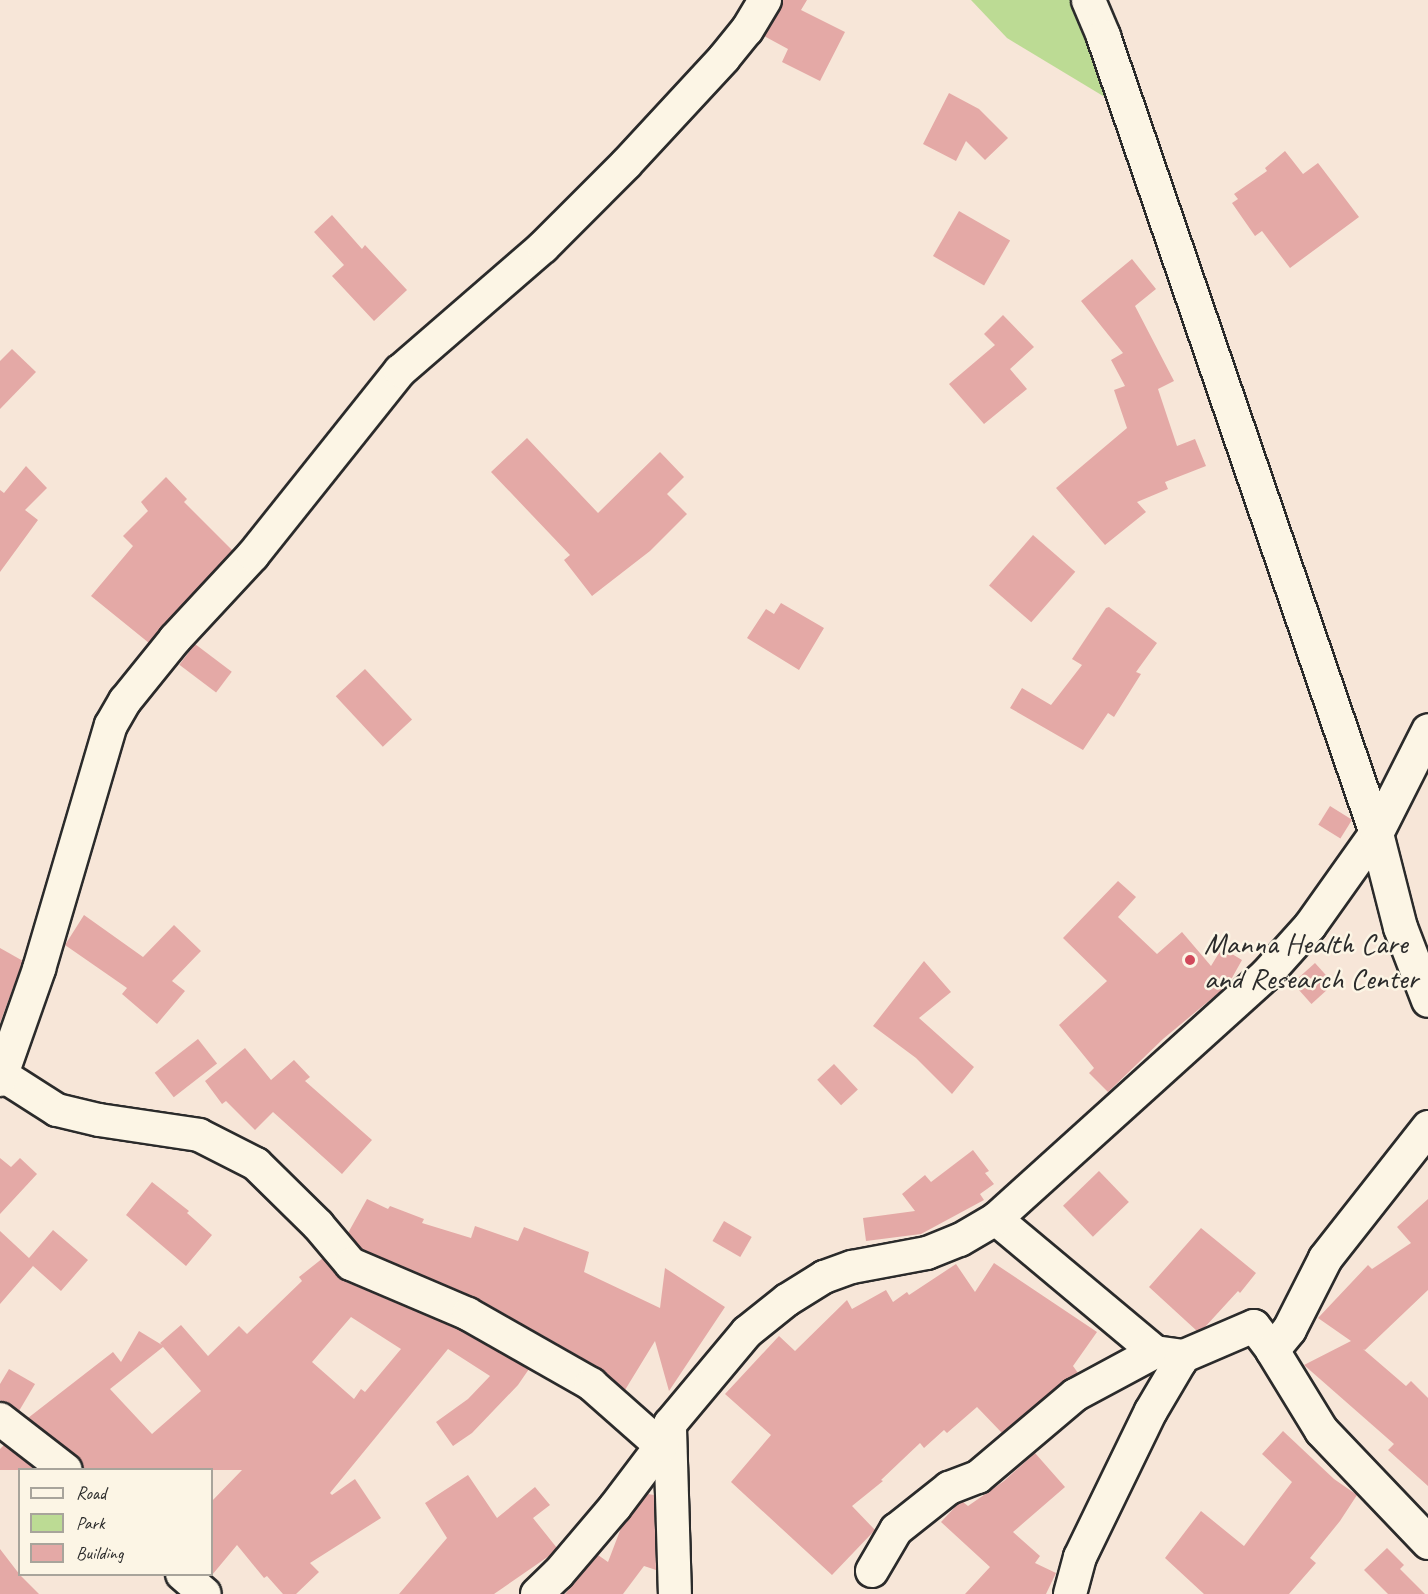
<!DOCTYPE html>
<style>
body{margin:0}
#map{position:relative;width:1428px;height:1594px;overflow:hidden;background:#f7e6d8;font-family:Caveat,sans-serif}
div>[style]{position:absolute}
.green>*{inset:0;background:#bcdb94}
.building>*{inset:0;background:#e4a9a6;transform-origin:0 0}
.roads{filter:drop-shadow(2px 0 #2b2b2b) drop-shadow(-2px 0 #2b2b2b) drop-shadow(0 2px #2b2b2b) drop-shadow(0 -2px #2b2b2b)}
.street>*{height:32px;margin:-16px;padding:0 16px;transform-origin:16px;border-radius:16px;background:#fcf5e5}
.secondary>*{height:33px;margin:-16.5px;padding:0 16.5px;transform-origin:16.5px;border-radius:16.5px;background:#fcf5e5}
.dots>*{width:16px;height:16px;translate:-50% -50%;box-sizing:border-box;border:3px solid #fcf5e5;border-radius:50%}
span{translate:-50% -50%;white-space:nowrap;text-align:center;line-height:1.15;-webkit-text-stroke:5px #fcf5e5;paint-order:stroke}
.poi-label{font-size:30px;color:#2b2b2b}
.left{translate:0 -50%;text-align:left}
.legend{position:absolute;left:18px;top:1468px;width:195px;height:108px;box-sizing:border-box;background:#fcf5e5;border:2px solid #a8a49b;margin:0;padding:8px 10px;list-style:none;font-size:18px;color:#2b2b2b}
.legend li{display:flex;align-items:center;gap:12px;height:30px}
.legend b{width:30px;border:2px solid #a8a49b}
</style>
<div id="map">
<div class="green">
<div style="clip-path:polygon(971px 0,1076px 0,1118px 105px,1007px 38px)"></div>
</div>
<div class="building">
<div style="clip-path:polygon(783px 0,807px 0,801px 10px,845px 32px,820px 81px,782px 62px,788px 49px,764px 36px)"></div>
<div style="clip-path:polygon(949px 93px,979px 109px,1008px 138px,985px 160px,966px 141px,956px 161px,923px 144px)"></div>
<div style="clip-path:polygon(1285px 151px,1303px 174px,1318px 163px,1359px 217px,1290px 268px,1262px 231px,1255px 236px,1232px 203px,1238px 199px,1234px 194px,1267px 171px,1265px 168px)"></div>
<div style="left:959px;top:211px;width:59px;height:52px;rotate:30deg"></div>
<div style="clip-path:polygon(332px 215px,362px 249px,365px 245px,407px 290px,374px 321px,332px 276px,344px 265px,314px 232px)"></div>
<div style="clip-path:polygon(1132px 259px,1156px 289px,1135px 306px,1174px 381px,1158px 389px,1177px 446px,1195px 439px,1206px 466px,1165px 482px,1168px 489px,1137px 502px,1146px 512px,1105px 545px,1056px 488px,1127px 428px,1114px 390px,1125px 386px,1111px 360px,1123px 353px,1081px 301px)"></div>
<div style="clip-path:polygon(1003px 315px,1034px 347px,1010px 369px,1027px 389px,984px 424px,949px 384px,995px 345px,984px 334px)"></div>
<div style="clip-path:polygon(12px 349px,36px 372px,0 409px,0 361px)"></div>
<div style="clip-path:polygon(527px 438px,598px 513px,660px 452px,684px 477px,667px 494px,687px 514px,650px 551px,592px 596px,564px 560px,570px 555px,491px 472px)"></div>
<div style="clip-path:polygon(26px 466px,47px 488px,25px 510px,38px 520px,0 572px,0 490px,4px 493px)"></div>
<div style="clip-path:polygon(166px 477px,187px 499px,184px 502px,233px 551px,149px 643px,91px 596px,133px 546px,123px 536px,148px 511px,141px 502px)"></div>
<div style="left:1033px;top:535px;width:56px;height:67px;rotate:41deg"></div>
<div style="clip-path:polygon(781px 603px,824px 628px,799px 670px,747px 638px,766px 609px,774px 614px)"></div>
<div style="clip-path:polygon(1109px 607px,1157px 643px,1136px 672px,1141px 674px,1114px 717px,1108px 713px,1083px 750px,1010px 708px,1022px 688px,1051px 705px,1082px 665px,1072px 659px,1106px 608px)"></div>
<div style="left:195px;top:644px;width:46px;height:26px;rotate:37deg"></div>
<div style="left:365px;top:669px;width:69px;height:40px;rotate:47deg"></div>
<div style="left:1330px;top:806px;width:26px;height:22px;rotate:32deg"></div>
<div style="clip-path:polygon(1118px 881px,1136px 897px,1118px 917px,1157px 954px,1182px 932px,1211px 966px,1222px 948px,1242px 960px,1228px 985px,1163px 1039px,1108px 1092px,1089px 1073px,1094px 1068px,1059px 1025px,1107px 981px,1063px 938px)"></div>
<div style="clip-path:polygon(84px 915px,143px 957px,174px 925px,201px 951px,172px 981px,185px 991px,157px 1024px,122px 994px,127px 988px,65px 945px)"></div>
<div style="clip-path:polygon(0 948px,23px 961px,0 1023px)"></div>
<div style="clip-path:polygon(924px 961px,951px 992px,919px 1018px,974px 1067px,952px 1094px,916px 1058px,873px 1026px)"></div>
<div style="left:1315px;top:963px;width:28px;height:30px;rotate:48deg"></div>
<div style="left:198px;top:1039px;width:31px;height:55px;rotate:52deg"></div>
<div style="clip-path:polygon(245px 1048px,271px 1080px,294px 1060px,310px 1077px,305px 1081px,372px 1140px,342px 1174px,273px 1112px,255px 1130px,226px 1101px,222px 1104px,205px 1081px)"></div>
<div style="left:834px;top:1064px;width:35px;height:23px;rotate:47deg"></div>
<div style="clip-path:polygon(973px 1150px,989px 1171px,985px 1173px,994px 1184px,980px 1194px,984px 1200px,921px 1234px,866px 1241px,863px 1218px,915px 1211px,902px 1194px,925px 1175px,931px 1182px)"></div>
<div style="clip-path:polygon(0 1158px,11px 1167px,20px 1158px,37px 1174px,0 1214px)"></div>
<div style="left:1099px;top:1171px;width:43px;height:50px;rotate:46deg"></div>
<div style="clip-path:polygon(152px 1182px,189px 1211px,187px 1213px,212px 1235px,186px 1266px,126px 1215px)"></div>
<div style="clip-path:polygon(367px 1199px,388px 1209px,390px 1206px,424px 1219px,422px 1223px,471px 1238px,475px 1226px,518px 1241px,524px 1227px,589px 1252px,584px 1272px,660px 1308px,665px 1268px,725px 1307px,669px 1391px,655px 1341px,625px 1390px,600px 1368px,477px 1298px,362px 1249px,348px 1233px)"></div>
<div style="clip-path:polygon(1428px 1199px,1428px 1290px,1365px 1350px,1363px 1349px,1406px 1386px,1411px 1381px,1428px 1398px,1428px 1486px,1388px 1450px,1394px 1444px,1304px 1365px,1351px 1341px,1318px 1318px,1368px 1265px,1372px 1269px,1411px 1243px,1397px 1227px)"></div>
<div style="left:724px;top:1221px;width:32px;height:23px;rotate:30deg"></div>
<div style="clip-path:polygon(1201px 1228px,1256px 1273px,1240px 1293px,1238px 1291px,1205px 1327px,1197px 1331px,1149px 1287px)"></div>
<div style="clip-path:polygon(53px 1230px,88px 1260px,61px 1291px,33px 1266px,0 1304px,0 1231px,29px 1258px)"></div>
<div style="clip-path:polygon(evenodd,323px 1258px,344px 1281px,460px 1330px,529px 1369px,518px 1385px,472px 1433px,453px 1446px,436px 1422px,468px 1399px,490px 1376px,448px 1349px,330px 1493px,332px 1495px,355px 1479px,381px 1518px,310px 1563px,319px 1572px,296px 1594px,283px 1594px,267px 1576px,264px 1578px,237px 1545px,212px 1575px,212px 1501px,242px 1470px,84px 1470px,77px 1456px,28px 1418px,113px 1352px,121px 1362px,139px 1331px,162px 1345px,160px 1343px,181px 1325px,208px 1356px,239px 1326px,247px 1334px,302px 1281px,299px 1277px,323px 1258px,351px 1317px,401px 1349px,365px 1392px,361px 1389px,354px 1399px,312px 1362px,351px 1317px,323px 1258px,163px 1347px,201px 1391px,152px 1434px,110px 1389px,163px 1347px)"></div>
<div style="clip-path:polygon(994px 1263px,1097px 1332px,1073px 1366px,1078px 1373px,1064px 1381px,1002px 1433px,977px 1407px,947px 1433px,944px 1430px,924px 1448px,920px 1443px,881px 1480px,883px 1481px,852px 1506px,875px 1530px,832px 1575px,731px 1482px,771px 1435px,725px 1394px,779px 1336px,795px 1351px,847px 1300px,852px 1309px,886px 1290px,893px 1302px,907px 1292px,909px 1295px,956px 1264px,975px 1292px)"></div>
<div style="clip-path:polygon(9px 1369px,35px 1384px,19px 1411px,0 1400px,0 1384px)"></div>
<div style="clip-path:polygon(1283px 1431px,1334px 1479px,1357px 1495px,1340px 1521px,1310px 1558px,1316px 1563px,1289px 1594px,1204px 1594px,1165px 1558px,1201px 1511px,1244px 1546px,1292px 1482px,1262px 1454px)"></div>
<div style="clip-path:polygon(4px 1445px,36px 1470px,0 1470px,0 1449px)"></div>
<div style="clip-path:polygon(1035px 1453px,1065px 1487px,1013px 1532px,1040px 1556px,1035px 1563px,1056px 1573px,1046px 1594px,965px 1594px,990px 1567px,941px 1522px,958px 1504px,963px 1502px,968px 1506px,1004px 1481px)"></div>
<div style="clip-path:polygon(468px 1475px,497px 1518px,535px 1487px,550px 1505px,533px 1518px,557px 1548px,549px 1556px,494px 1594px,399px 1594px,447px 1538px,425px 1503px)"></div>
<div style="clip-path:polygon(648px 1494px,654px 1495px,656px 1570px,644px 1566px,623px 1594px,565px 1594px,598px 1555px,608px 1562px,621px 1528px)"></div>
<div style="clip-path:polygon(1387px 1548px,1404px 1565px,1400px 1569px,1425px 1594px,1388px 1594px,1364px 1570px)"></div>
<div style="clip-path:polygon(0 1549px,20px 1575px,39px 1594px,0 1594px)"></div>
</div>
<div class="roads">
<div class="street">
<div style="left:2px;top:1075px;width:65px;rotate:32.5deg"></div>
<div style="left:57px;top:1110px;width:43px;rotate:13.4deg"></div>
<div style="left:99px;top:1120px;width:101px;rotate:8.5deg"></div>
<div style="left:199px;top:1135px;width:64px;rotate:27deg"></div>
<div style="left:256px;top:1164px;width:87px;rotate:44.5deg"></div>
<div style="left:318px;top:1225px;width:51px;rotate:49.8deg"></div>
<div style="left:351px;top:1264px;width:127px;rotate:23.1deg"></div>
<div style="left:468px;top:1314px;width:142px;rotate:29.6deg"></div>
<div style="left:591px;top:1384px;width:94px;rotate:41.5deg"></div>
<div style="left:0;top:1080px;width:118px;rotate:-70.6deg"></div>
<div style="left:39px;top:969px;width:254px;rotate:-73.6deg"></div>
<div style="left:111px;top:725px;width:28px;rotate:-60deg"></div>
<div style="left:125px;top:701px;width:80px;rotate:-51.1deg"></div>
<div style="left:175px;top:639px;width:115px;rotate:-47.1deg"></div>
<div style="left:253px;top:555px;width:236px;rotate:-51.4deg"></div>
<div style="left:400px;top:371px;width:189px;rotate:-40.9deg"></div>
<div style="left:543px;top:247px;width:117px;rotate:-45deg"></div>
<div style="left:626px;top:164px;width:144px;rotate:-47.2deg"></div>
<div style="left:724px;top:58px;width:36px;rotate:-51deg"></div>
<div style="left:747px;top:30px;width:35px;rotate:-59deg"></div>
<div style="left:996px;top:1219px;width:207px;rotate:39.9deg"></div>
<div style="left:0;top:1419px;width:83px;rotate:37.7deg"></div>
<div style="left:670px;top:1428px;width:166px;rotate:88.3deg"></div>
<div style="left:872px;top:1571px;width:48px;rotate:-59.7deg"></div>
<div style="left:896px;top:1530px;width:68px;rotate:-38.4deg"></div>
<div style="left:949px;top:1488px;width:31px;rotate:-21deg"></div>
<div style="left:978px;top:1477px;width:127px;rotate:-40.2deg"></div>
<div style="left:1075px;top:1395px;width:91px;rotate:-28.3deg"></div>
<div style="left:1155px;top:1352px;width:29px;rotate:8deg"></div>
<div style="left:182px;top:1574px;width:30px;rotate:41deg"></div>
<div style="left:537px;top:1594px;width:29px;rotate:-44deg"></div>
<div style="left:558px;top:1574px;width:88px;rotate:-49.6deg"></div>
<div style="left:615px;top:1507px;width:76px;rotate:-53deg"></div>
<div style="left:661px;top:1446px;width:24px;rotate:-68deg"></div>
<div style="left:670px;top:1424px;width:120px;rotate:-50.1deg"></div>
<div style="left:747px;top:1332px;width:51px;rotate:-38.7deg"></div>
<div style="left:787px;top:1300px;width:44px;rotate:-31.9deg"></div>
<div style="left:824px;top:1277px;width:30px;rotate:-20deg"></div>
<div style="left:852px;top:1267px;width:76px;rotate:-10.6deg"></div>
<div style="left:927px;top:1253px;width:35px;rotate:-22deg"></div>
<div style="left:960px;top:1240px;width:42px;rotate:-30.3deg"></div>
<div style="left:996px;top:1219px;width:364px;rotate:-42.1deg"></div>
<div style="left:1266px;top:975px;width:66px;rotate:-48.1deg"></div>
<div style="left:1310px;top:926px;width:114px;rotate:-54.6deg"></div>
<div style="left:1070px;top:1594px;width:38px;rotate:-75deg"></div>
<div style="left:1080px;top:1557px;width:162px;rotate:-64.1deg"></div>
<div style="left:1151px;top:1411px;width:57px;rotate:-59.4deg"></div>
<div style="left:1180px;top:1362px;width:7px;rotate:-56deg"></div>
<div style="left:1184px;top:1356px;width:76px;rotate:-23.2deg"></div>
<div style="left:1254px;top:1326px;width:30px;rotate:53deg"></div>
</div>
<div class="secondary">
<div style="left:1088px;top:0;width:39px;rotate:67deg"></div>
<div style="left:1103px;top:36px;width:842px;rotate:71.09deg"></div>
<div style="left:1376px;top:833px;width:97px;rotate:75.7deg"></div>
<div style="left:1400px;top:927px;width:78px;rotate:69deg"></div>
<div style="left:1376px;top:833px;width:115px;rotate:-63.2deg"></div>
<div style="left:1428px;top:1127px;width:167px;rotate:128.2deg"></div>
<div style="left:1325px;top:1258px;width:80px;rotate:116.9deg"></div>
<div style="left:1289px;top:1329px;width:27px;rotate:129deg"></div>
<div style="left:1272px;top:1350px;width:94px;rotate:58.5deg"></div>
<div style="left:1321px;top:1430px;width:155px;rotate:46.3deg"></div>
</div>
</div>
<div class="dots">
<div style="left:1190px;top:960px;background:#d1495b"></div>
</div>
<div class="poi-label">
<span class="left" style="left:1204px;top:960px">Manna Health Care<br>and Research Center</span>
</div>
<ul class="legend">
<li><b style="height:8px;background:#fcf5e5"></b>Road</li>
<li><b style="height:16px;background:#bcdb94"></b>Park</li>
<li><b style="height:16px;background:#e4a9a6"></b>Building</li>
</ul>
</div>
